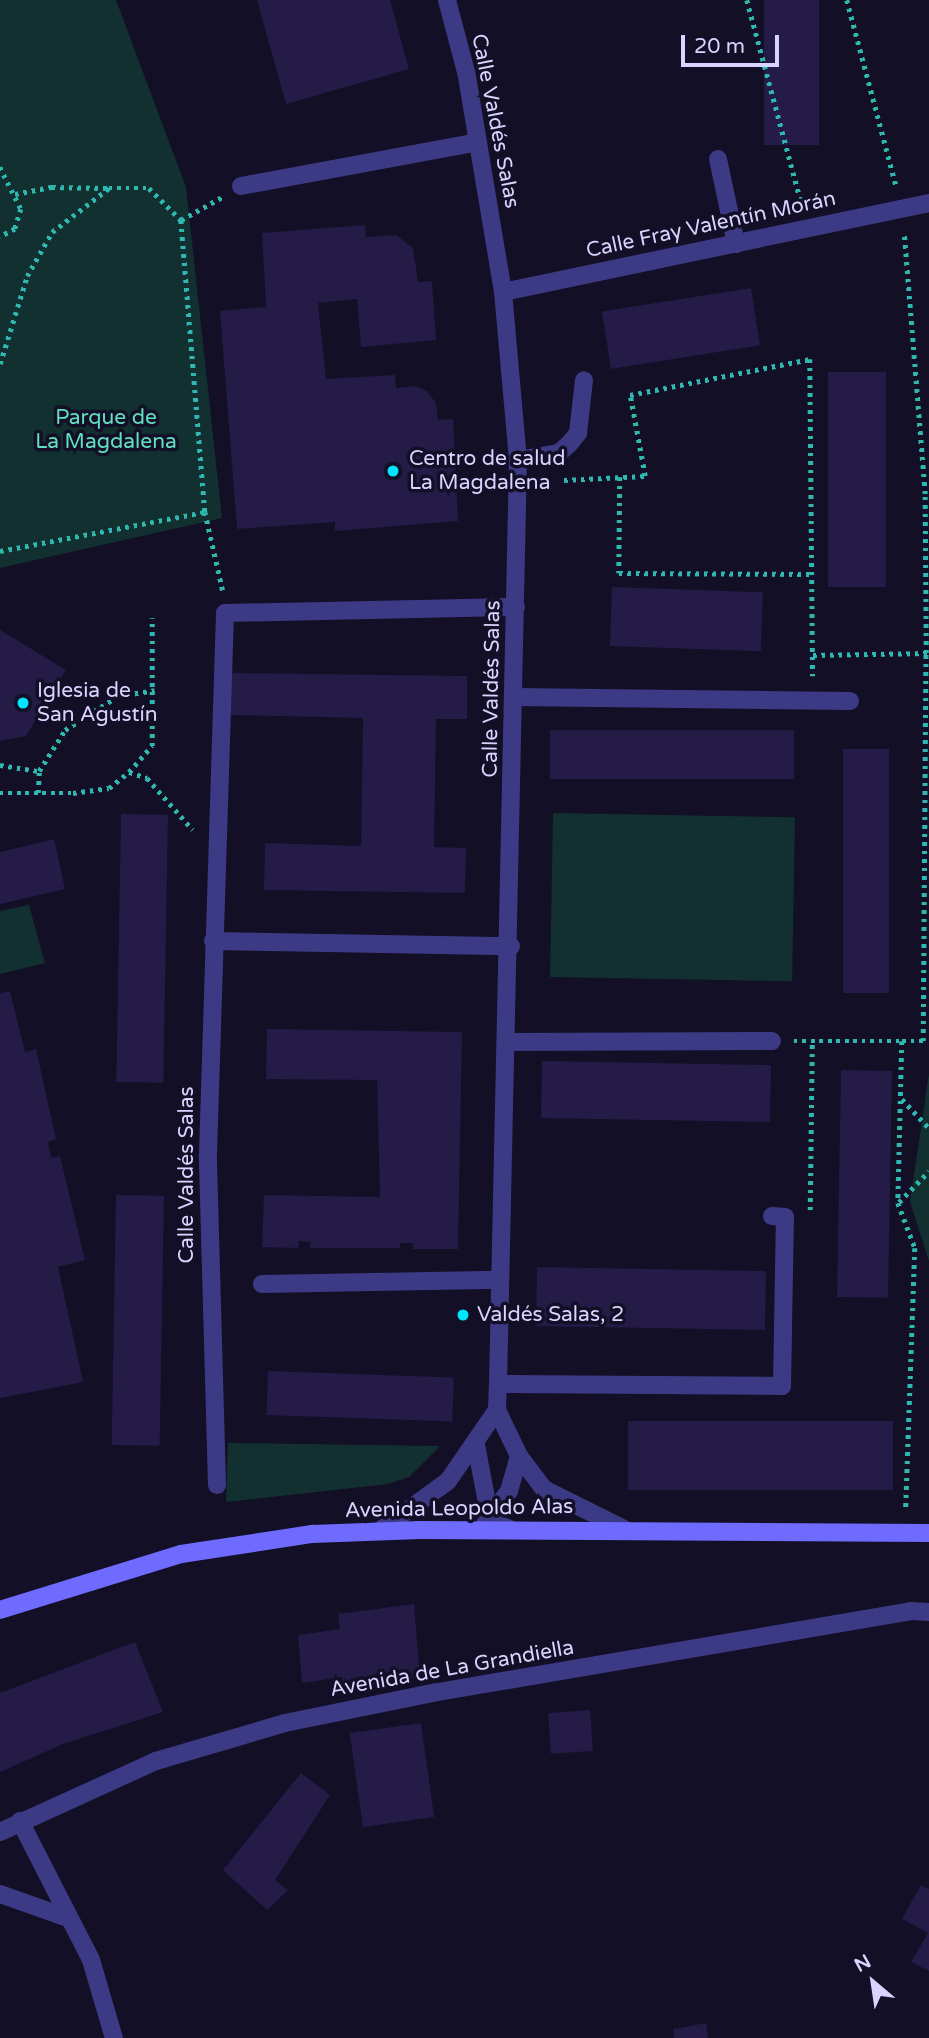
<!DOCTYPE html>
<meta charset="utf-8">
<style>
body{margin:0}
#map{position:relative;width:929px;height:2038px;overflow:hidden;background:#130f26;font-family:"Varela Round",sans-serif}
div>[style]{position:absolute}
.green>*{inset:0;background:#12302f;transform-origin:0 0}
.building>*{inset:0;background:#241b47;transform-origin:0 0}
.path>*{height:4.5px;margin-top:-2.25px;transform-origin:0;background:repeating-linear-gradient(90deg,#2fb8b0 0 3.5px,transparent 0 8.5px)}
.lane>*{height:18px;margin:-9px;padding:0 9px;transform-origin:9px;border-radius:9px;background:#3d3a85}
.street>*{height:18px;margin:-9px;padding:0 9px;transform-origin:9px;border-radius:9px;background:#3d3a85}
.secondary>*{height:18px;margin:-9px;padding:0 9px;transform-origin:9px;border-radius:9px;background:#6f6bff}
.dots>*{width:19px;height:19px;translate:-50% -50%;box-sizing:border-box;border:4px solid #130f26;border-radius:50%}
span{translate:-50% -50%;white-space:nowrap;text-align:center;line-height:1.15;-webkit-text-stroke:7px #130f26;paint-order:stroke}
.street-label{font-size:21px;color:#d9d4ff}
.park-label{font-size:21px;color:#5fe0c0}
.poi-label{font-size:21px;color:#d9d4ff}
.left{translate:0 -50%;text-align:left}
.north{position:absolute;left:838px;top:1947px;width:70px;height:70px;-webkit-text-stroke:5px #130f26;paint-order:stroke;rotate:331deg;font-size:19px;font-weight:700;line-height:28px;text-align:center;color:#d9d4ff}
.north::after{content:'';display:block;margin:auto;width:24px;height:32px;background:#d9d4ff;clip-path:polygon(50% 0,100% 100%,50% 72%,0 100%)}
.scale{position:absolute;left:681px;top:35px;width:98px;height:32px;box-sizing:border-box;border:4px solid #d9d4ff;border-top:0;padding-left:9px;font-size:21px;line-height:24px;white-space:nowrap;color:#d9d4ff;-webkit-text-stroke:5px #130f26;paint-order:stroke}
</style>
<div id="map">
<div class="green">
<div style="clip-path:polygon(0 0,116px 0,186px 187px,222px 518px,0 568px)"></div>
<div style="left:553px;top:813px;width:242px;height:164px;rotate:1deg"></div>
<div style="clip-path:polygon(29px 905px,45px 963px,0 974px,0 911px)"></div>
<div style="clip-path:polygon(929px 1073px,929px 1442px,929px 1261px,910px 1202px)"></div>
<div style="clip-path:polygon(228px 1443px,440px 1446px,409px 1477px,388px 1484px,226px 1502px)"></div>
</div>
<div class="building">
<div style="clip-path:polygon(257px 0,390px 0,409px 69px,286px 104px)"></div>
<div style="left:764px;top:0;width:55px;height:145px"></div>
<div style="clip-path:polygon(365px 225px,366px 237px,396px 235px,413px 248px,418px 282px,432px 281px,436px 340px,361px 347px,357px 299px,318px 303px,326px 379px,395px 375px,396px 388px,415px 386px,427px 391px,436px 403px,438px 420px,453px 419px,458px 521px,335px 531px,335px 522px,237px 529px,220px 311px,266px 307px,262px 233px)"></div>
<div style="left:751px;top:288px;width:58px;height:151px;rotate:81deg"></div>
<div style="left:828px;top:372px;width:58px;height:215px"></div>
<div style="left:612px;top:587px;width:151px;height:59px;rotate:2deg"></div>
<div style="clip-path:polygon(0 630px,66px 670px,26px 736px,0 741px)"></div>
<div style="clip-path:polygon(230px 673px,467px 676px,467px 719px,436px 719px,434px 847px,466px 848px,465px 893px,264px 890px,265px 843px,361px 846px,363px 718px,229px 715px)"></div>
<div style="left:550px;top:730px;width:244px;height:49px"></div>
<div style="left:843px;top:749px;width:46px;height:244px"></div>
<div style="left:121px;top:814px;width:47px;height:268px;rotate:1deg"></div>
<div style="clip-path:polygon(54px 839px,65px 889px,0 904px,0 852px)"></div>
<div style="clip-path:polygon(10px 991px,25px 1052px,36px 1049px,56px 1139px,48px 1142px,51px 1158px,60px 1156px,85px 1260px,58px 1267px,83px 1382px,0 1398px,0 993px)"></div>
<div style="clip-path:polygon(267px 1029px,462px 1032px,458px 1249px,413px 1249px,413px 1243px,400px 1243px,400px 1248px,310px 1248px,310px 1242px,299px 1241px,298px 1248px,262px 1247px,264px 1195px,380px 1197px,377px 1080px,266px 1079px)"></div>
<div style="left:542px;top:1061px;width:229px;height:57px;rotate:1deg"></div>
<div style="left:841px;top:1070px;width:51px;height:227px;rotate:1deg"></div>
<div style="left:116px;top:1195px;width:48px;height:250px;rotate:1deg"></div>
<div style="left:537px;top:1267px;width:229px;height:59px;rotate:1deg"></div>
<div style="left:268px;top:1371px;width:186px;height:44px;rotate:2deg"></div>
<div style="left:628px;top:1421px;width:265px;height:69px"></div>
<div style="clip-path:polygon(414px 1604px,420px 1678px,343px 1691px,342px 1677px,302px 1683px,298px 1635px,340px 1629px,338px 1614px)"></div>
<div style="clip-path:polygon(135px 1642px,163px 1712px,63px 1744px,0 1772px,0 1693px)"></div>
<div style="left:590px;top:1710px;width:41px;height:42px;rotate:86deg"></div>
<div style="left:421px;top:1723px;width:95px;height:72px;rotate:82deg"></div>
<div style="clip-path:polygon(301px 1773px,330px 1795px,275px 1880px,288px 1890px,267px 1910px,223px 1870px)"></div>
<div style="clip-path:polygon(921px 1885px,929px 1889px,929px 1971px,911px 1962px,928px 1933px,902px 1919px)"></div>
<div style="clip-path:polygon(706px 2023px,708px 2038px,674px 2038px,673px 2029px)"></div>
</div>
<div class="path">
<div style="left:747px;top:0;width:212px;rotate:75deg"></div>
<div style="left:847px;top:0;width:191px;rotate:75.2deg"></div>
<div style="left:0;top:167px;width:47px;rotate:63.4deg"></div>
<div style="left:21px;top:209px;width:21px;rotate:107deg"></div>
<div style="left:15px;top:229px;width:17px;rotate:152deg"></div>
<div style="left:15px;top:194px;width:38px;rotate:-11deg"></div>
<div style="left:52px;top:187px;width:55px;rotate:1deg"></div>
<div style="left:181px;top:220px;width:47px;rotate:-29.3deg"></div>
<div style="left:0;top:364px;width:92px;rotate:-72.9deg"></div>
<div style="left:27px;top:276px;width:51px;rotate:-60.4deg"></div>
<div style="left:52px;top:232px;width:72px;rotate:-37.7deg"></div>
<div style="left:109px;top:188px;width:40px"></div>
<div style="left:149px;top:188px;width:45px;rotate:45deg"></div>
<div style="left:181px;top:220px;width:293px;rotate:85.3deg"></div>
<div style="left:620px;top:477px;width:96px;rotate:90.6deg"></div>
<div style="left:619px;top:573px;width:193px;rotate:0.3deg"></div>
<div style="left:564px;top:480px;width:81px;rotate:-2.8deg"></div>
<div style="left:645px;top:476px;width:82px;rotate:-100.5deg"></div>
<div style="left:630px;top:395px;width:184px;rotate:-11.3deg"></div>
<div style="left:810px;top:359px;width:317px;rotate:89.5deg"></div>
<div style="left:0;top:551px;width:209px;rotate:-10.8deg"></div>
<div style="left:205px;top:512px;width:81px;rotate:77.2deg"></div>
<div style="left:813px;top:655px;width:116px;rotate:-1deg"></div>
<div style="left:0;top:765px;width:39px;rotate:9deg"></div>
<div style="left:129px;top:772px;width:19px;rotate:18deg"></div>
<div style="left:147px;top:778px;width:69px;rotate:48.5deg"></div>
<div style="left:0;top:793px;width:73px"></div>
<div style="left:73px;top:793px;width:36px;rotate:-8deg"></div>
<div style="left:109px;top:788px;width:26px;rotate:-39deg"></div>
<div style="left:129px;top:772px;width:35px;rotate:-49deg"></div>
<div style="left:152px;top:746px;width:128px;rotate:-90deg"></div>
<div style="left:38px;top:793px;width:22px;rotate:-87deg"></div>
<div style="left:39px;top:771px;width:49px;rotate:-57.6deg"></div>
<div style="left:65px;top:730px;width:63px;rotate:-32.7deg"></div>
<div style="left:118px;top:696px;width:37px;rotate:-9deg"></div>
<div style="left:794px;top:1041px;width:108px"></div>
<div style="left:902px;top:1041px;width:162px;rotate:91.4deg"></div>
<div style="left:898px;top:1203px;width:48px;rotate:69.3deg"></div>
<div style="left:915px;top:1248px;width:261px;rotate:92deg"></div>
<div style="left:902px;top:1041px;width:21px"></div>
<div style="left:923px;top:1041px;width:388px;rotate:-89.6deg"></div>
<div style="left:926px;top:653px;width:159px;rotate:-90.4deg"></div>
<div style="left:925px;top:494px;width:263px;rotate:-94.6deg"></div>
<div style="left:902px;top:1099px;width:40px;rotate:47deg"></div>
<div style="left:899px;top:1202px;width:43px;rotate:-45.9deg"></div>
<div style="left:810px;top:1210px;width:169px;rotate:-89.3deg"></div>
</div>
<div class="lane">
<div style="left:718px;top:159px;width:87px;rotate:78deg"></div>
<div style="left:518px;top:460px;width:42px;rotate:-9.7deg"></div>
<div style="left:559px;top:453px;width:15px;rotate:-42deg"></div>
<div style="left:570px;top:443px;width:13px;rotate:-51deg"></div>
<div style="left:578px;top:433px;width:53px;rotate:-83.5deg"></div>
<div style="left:508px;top:1042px;width:264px;rotate:-0.2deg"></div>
</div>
<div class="street">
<div style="left:241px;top:186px;width:241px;rotate:-10.5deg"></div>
<div style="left:503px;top:292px;width:435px;rotate:-11.8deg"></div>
<div style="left:514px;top:697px;width:336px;rotate:0.7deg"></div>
<div style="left:213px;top:941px;width:298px;rotate:1deg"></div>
<div style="left:262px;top:1284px;width:237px;rotate:-1deg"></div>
<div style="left:498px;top:1384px;width:284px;rotate:0.4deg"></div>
<div style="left:782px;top:1386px;width:169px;rotate:-89deg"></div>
<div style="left:785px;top:1217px;width:13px;rotate:-176deg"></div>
<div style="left:497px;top:1410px;width:51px;rotate:64.4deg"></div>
<div style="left:519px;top:1456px;width:41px;rotate:52.9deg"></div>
<div style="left:544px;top:1489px;width:89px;rotate:26.6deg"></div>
<div style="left:476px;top:1445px;width:64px;rotate:79.2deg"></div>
<div style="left:488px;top:1508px;width:17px;rotate:62deg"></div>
<div style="left:496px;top:1523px;width:17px;rotate:24deg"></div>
<div style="left:217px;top:1485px;width:331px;rotate:-91.6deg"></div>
<div style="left:208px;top:1154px;width:541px;rotate:-88.2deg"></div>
<div style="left:225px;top:613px;width:291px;rotate:-1.2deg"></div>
<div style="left:485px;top:1524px;width:41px;rotate:-54deg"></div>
<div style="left:509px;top:1491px;width:36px;rotate:-74deg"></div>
<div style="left:379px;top:1531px;width:85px;rotate:-35.9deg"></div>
<div style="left:448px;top:1481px;width:86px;rotate:-55.4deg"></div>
<div style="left:497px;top:1410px;width:26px;rotate:-88deg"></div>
<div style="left:498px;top:1384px;width:924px;rotate:-88.76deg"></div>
<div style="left:518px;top:460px;width:169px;rotate:-95.1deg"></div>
<div style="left:503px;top:292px;width:223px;rotate:-99.5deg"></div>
<div style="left:466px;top:72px;width:74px;rotate:-104.8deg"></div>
<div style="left:20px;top:1821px;width:156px;rotate:62.9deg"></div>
<div style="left:91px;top:1960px;width:81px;rotate:73.6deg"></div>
<div style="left:0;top:1832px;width:171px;rotate:-24.5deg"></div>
<div style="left:156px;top:1761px;width:134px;rotate:-16.4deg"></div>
<div style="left:285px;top:1723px;width:156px;rotate:-11.5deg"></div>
<div style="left:438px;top:1692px;width:480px;rotate:-9.7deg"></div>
<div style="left:911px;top:1611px;width:18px;rotate:3deg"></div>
<div style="left:0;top:1894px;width:72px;rotate:19.4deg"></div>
</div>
<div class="secondary">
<div style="left:0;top:1610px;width:189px;rotate:-17.2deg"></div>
<div style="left:181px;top:1554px;width:133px;rotate:-8.7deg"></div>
<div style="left:312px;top:1534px;width:108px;rotate:-2.1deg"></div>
<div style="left:420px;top:1530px;width:509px;rotate:0.34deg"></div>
</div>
<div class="dots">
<div style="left:393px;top:471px;background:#00e5ff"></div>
<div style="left:23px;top:703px;background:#00e5ff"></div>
<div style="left:463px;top:1315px;background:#00e5ff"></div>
</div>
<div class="street-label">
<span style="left:495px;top:121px;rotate:79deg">Calle Valdés Salas</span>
<span style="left:711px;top:225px;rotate:-12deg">Calle Fray Valentín Morán</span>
<span style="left:492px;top:689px;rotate:-89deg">Calle Valdés Salas</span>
<span style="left:187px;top:1175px;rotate:-90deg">Calle Valdés Salas</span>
<span style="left:459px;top:1509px;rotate:-1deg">Avenida Leopoldo Alas</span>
<span style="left:452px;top:1669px;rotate:-10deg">Avenida de La Grandiella</span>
</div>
<div class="park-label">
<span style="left:106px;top:430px">Parque de<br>La Magdalena</span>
</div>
<div class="poi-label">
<span class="left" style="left:409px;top:471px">Centro de salud<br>La Magdalena</span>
<span class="left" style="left:37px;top:703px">Iglesia de<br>San Agustín</span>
<span class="left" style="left:477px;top:1315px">Valdés Salas, 2</span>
</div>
<div class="north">N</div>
<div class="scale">20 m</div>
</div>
